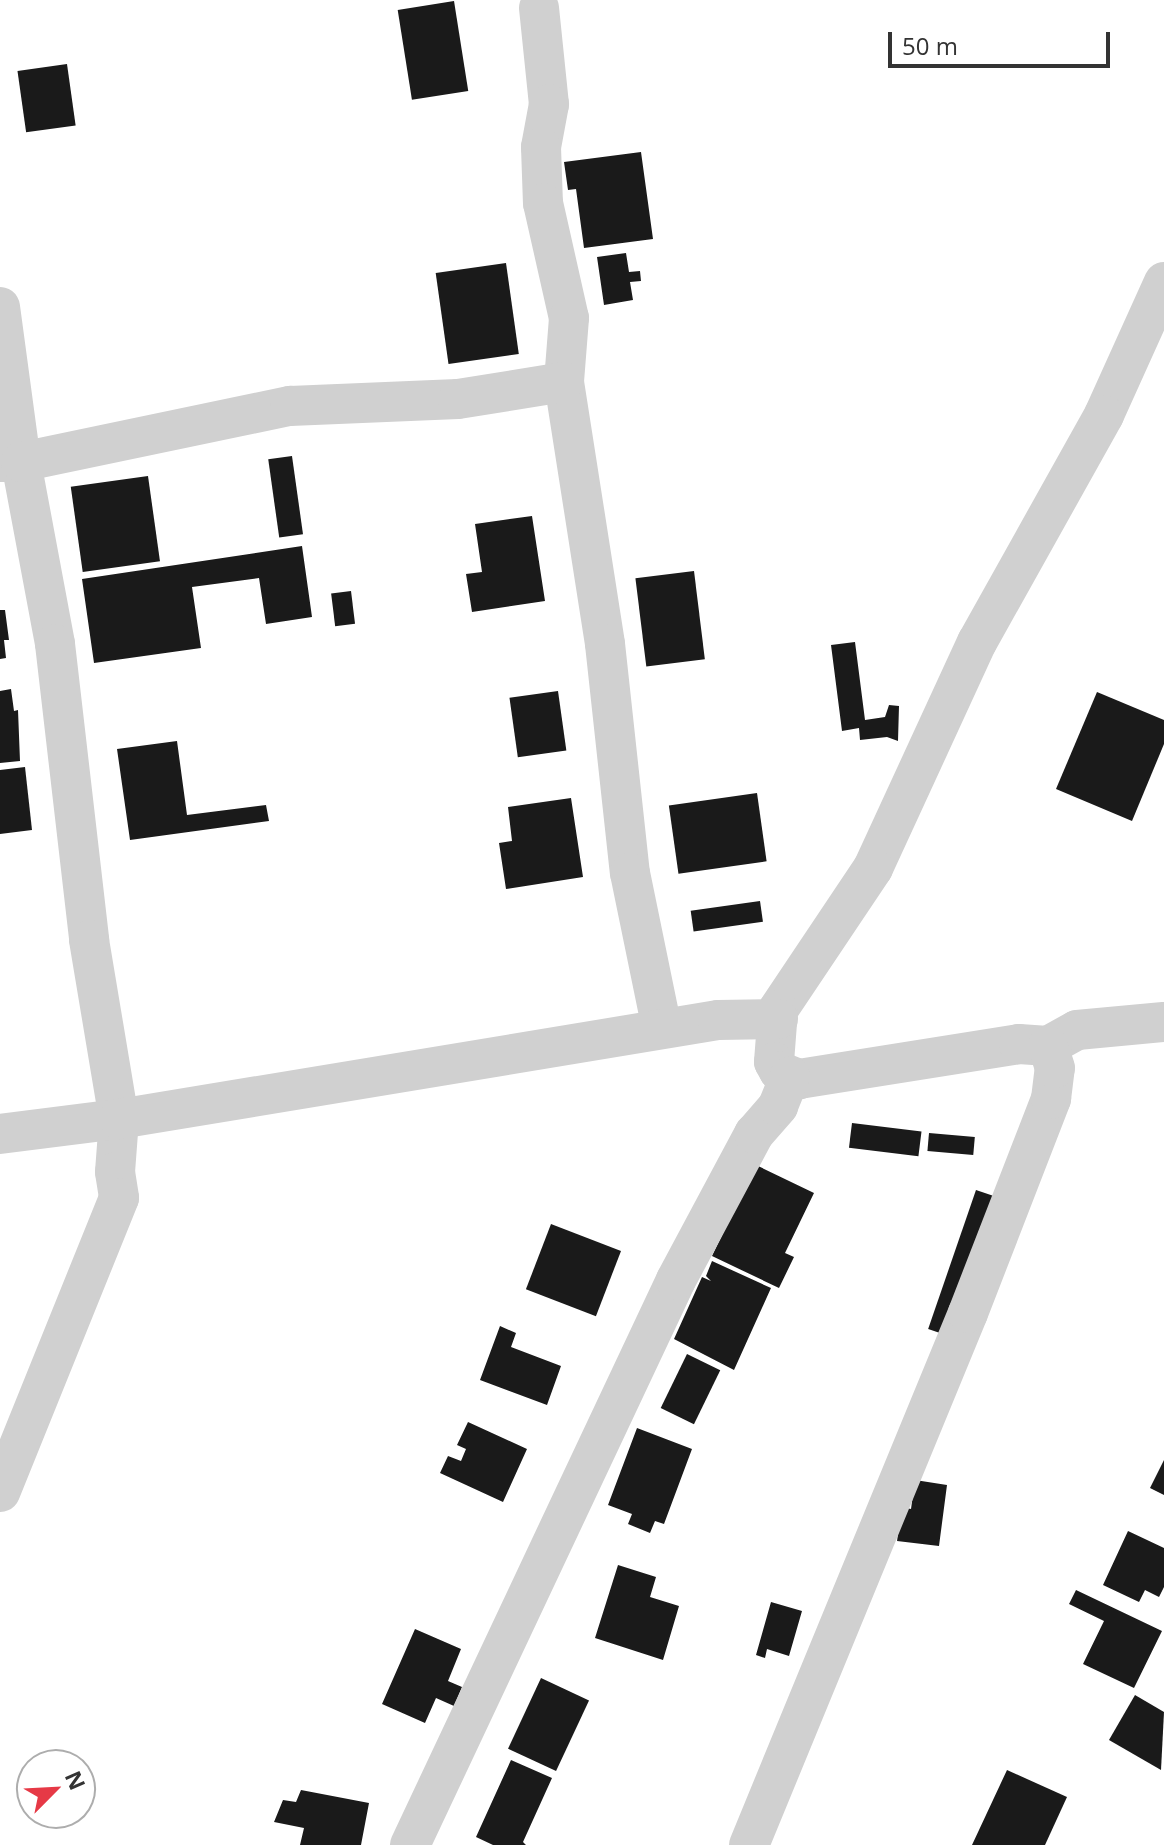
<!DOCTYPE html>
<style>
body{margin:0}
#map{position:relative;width:1164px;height:1845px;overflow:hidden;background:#fff;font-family:"Open Sans",sans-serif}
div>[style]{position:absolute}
.building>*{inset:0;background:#1a1a1a;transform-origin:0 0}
.minor>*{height:40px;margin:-20px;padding:0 20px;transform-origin:20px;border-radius:20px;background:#d0d0d0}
span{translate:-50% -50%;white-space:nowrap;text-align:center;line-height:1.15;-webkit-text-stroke:8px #fff;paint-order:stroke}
.north{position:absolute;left:16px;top:1749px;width:80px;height:80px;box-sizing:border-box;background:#fff;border:2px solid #adadad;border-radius:50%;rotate:66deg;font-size:22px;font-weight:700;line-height:32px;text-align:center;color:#333}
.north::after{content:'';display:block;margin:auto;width:28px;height:36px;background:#e63946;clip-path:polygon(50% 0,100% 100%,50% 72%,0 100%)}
.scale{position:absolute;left:888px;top:32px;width:222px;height:36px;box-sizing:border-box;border:4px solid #333;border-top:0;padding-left:10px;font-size:24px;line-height:28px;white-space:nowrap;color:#333;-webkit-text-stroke:6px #fff;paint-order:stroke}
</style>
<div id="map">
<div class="building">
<div style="left:454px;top:1px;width:91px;height:57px;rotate:81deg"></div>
<div style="left:67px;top:64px;width:62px;height:50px;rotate:82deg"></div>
<div style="clip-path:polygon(641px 152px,653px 239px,584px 248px,576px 189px,568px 190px,564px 162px)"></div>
<div style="clip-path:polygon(626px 253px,629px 272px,640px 271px,641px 281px,630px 282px,633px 300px,604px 305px,597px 257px)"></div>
<div style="left:506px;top:263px;width:92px;height:71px;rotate:82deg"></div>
<div style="left:292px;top:456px;width:79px;height:24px;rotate:82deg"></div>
<div style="left:148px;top:476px;width:86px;height:78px;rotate:82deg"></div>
<div style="clip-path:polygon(532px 516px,545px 601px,472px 612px,466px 574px,482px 572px,475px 524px)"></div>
<div style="clip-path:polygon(302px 546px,312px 617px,266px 624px,259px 578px,192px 587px,201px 648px,94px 663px,82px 579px)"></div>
<div style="left:694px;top:571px;width:89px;height:59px;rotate:83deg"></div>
<div style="left:351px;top:591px;width:33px;height:20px;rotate:83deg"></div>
<div style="clip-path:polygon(0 610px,5px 610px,9px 640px,4px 640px,6px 658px,0 659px)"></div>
<div style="clip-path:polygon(855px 642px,865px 720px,885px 717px,889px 705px,899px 706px,898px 741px,887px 737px,860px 740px,859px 728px,842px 731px,831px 645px)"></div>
<div style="clip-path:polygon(11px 689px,14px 711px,18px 710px,20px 761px,0 763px,0 691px)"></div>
<div style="left:558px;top:691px;width:60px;height:49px;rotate:82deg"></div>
<div style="clip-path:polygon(1097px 692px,1164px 720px,1164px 744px,1132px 821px,1056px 789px)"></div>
<div style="clip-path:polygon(177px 741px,187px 815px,266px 805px,269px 821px,130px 840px,117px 749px)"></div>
<div style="clip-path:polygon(25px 767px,32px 830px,0 834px,0 770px)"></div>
<div style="left:757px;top:793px;width:69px;height:89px;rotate:82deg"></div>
<div style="clip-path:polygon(571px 798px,583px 877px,506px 889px,499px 843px,512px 841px,508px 807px)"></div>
<div style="left:760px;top:901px;width:21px;height:70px;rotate:82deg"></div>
<div style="left:852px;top:1123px;width:70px;height:25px;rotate:7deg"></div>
<div style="left:929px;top:1133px;width:46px;height:18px;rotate:5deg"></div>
<div style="clip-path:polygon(756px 1165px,814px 1193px,785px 1253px,794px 1257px,779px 1288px,712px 1256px)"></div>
<div style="left:976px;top:1190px;width:18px;height:147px;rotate:19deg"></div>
<div style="left:551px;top:1224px;width:75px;height:70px;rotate:21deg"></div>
<div style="clip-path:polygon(712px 1261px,771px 1288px,734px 1370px,674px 1339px,702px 1277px,711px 1281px,706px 1276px)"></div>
<div style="clip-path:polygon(500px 1326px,516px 1333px,511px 1347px,561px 1366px,547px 1405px,480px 1380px)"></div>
<div style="left:687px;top:1354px;width:37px;height:60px;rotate:26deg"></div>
<div style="clip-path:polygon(468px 1422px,527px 1449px,503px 1502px,440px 1473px,448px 1456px,461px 1461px,466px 1449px,457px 1445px)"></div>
<div style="clip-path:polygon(637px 1428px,692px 1449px,664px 1524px,655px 1521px,650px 1533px,628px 1524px,632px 1514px,608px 1505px)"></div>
<div style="clip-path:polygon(1164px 1460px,1164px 1495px,1150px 1488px)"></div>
<div style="clip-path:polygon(915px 1480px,947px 1485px,939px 1546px,897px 1541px,902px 1507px,911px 1509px)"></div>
<div style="clip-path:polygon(1128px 1531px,1164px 1548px,1164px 1587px,1159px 1597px,1145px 1590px,1139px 1602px,1103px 1585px)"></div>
<div style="clip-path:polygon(618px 1565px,656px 1577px,650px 1597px,679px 1606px,663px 1660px,595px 1638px)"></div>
<div style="clip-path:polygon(1076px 1590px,1162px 1631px,1134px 1688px,1083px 1664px,1104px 1621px,1069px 1604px)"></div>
<div style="clip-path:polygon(771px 1602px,802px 1611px,789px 1656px,767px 1649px,765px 1658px,756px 1655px)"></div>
<div style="clip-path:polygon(415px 1629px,461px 1649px,448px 1681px,462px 1687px,454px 1706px,436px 1698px,425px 1723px,382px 1704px)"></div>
<div style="left:541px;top:1678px;width:53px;height:78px;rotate:25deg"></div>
<div style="clip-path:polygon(1135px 1695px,1164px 1712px,1161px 1770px,1109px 1740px)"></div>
<div style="clip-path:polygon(511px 1760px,552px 1778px,523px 1842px,526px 1845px,493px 1845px,476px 1837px)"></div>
<div style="clip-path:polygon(1007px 1770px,1067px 1797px,1045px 1845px,972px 1845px)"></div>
<div style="clip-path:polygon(301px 1790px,369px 1803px,361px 1845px,300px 1845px,304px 1828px,274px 1822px,283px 1800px,296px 1802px)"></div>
</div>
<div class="minor">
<div style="left:539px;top:8px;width:97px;rotate:84.1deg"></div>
<div style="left:549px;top:104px;width:44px;rotate:100.5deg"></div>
<div style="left:541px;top:147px;width:56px;rotate:88deg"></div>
<div style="left:543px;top:203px;width:118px;rotate:77.3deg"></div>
<div style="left:569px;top:318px;width:64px;rotate:94.5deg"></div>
<div style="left:564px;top:382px;width:265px;rotate:81.1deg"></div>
<div style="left:605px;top:644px;width:230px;rotate:83.8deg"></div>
<div style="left:630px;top:873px;width:159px;rotate:78.4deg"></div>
<div style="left:1164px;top:282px;width:146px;rotate:114.3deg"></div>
<div style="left:1104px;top:415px;width:260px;rotate:119.2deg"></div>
<div style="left:977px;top:642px;width:249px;rotate:114.7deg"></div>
<div style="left:873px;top:868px;width:171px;rotate:123.8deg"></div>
<div style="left:778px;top:1010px;width:52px;rotate:94.4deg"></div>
<div style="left:774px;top:1062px;width:10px;rotate:61deg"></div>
<div style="left:779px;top:1071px;width:22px;rotate:22deg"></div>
<div style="left:799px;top:1079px;width:223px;rotate:-9deg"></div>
<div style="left:1019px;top:1044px;width:29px;rotate:4deg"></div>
<div style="left:1048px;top:1046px;width:33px;rotate:-29deg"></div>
<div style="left:1077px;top:1030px;width:87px;rotate:-5.3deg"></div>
<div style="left:0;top:307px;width:156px;rotate:82.3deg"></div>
<div style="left:21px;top:462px;width:185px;rotate:79.4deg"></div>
<div style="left:55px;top:644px;width:298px;rotate:83.4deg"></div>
<div style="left:89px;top:940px;width:181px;rotate:80.5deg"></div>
<div style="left:119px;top:1119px;width:53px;rotate:94.3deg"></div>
<div style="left:115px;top:1172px;width:26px;rotate:81deg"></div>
<div style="left:119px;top:1198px;width:317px;rotate:112deg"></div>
<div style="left:0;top:462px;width:21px"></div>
<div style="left:21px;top:462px;width:275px;rotate:-11.8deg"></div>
<div style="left:290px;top:406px;width:168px;rotate:-2.4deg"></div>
<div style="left:458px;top:399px;width:107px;rotate:-9.1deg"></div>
<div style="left:0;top:1134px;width:120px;rotate:-7.2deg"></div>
<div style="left:119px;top:1119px;width:607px;rotate:-9.38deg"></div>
<div style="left:718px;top:1020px;width:60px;rotate:-1deg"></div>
<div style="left:410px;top:1845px;width:624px;rotate:-64.79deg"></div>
<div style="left:676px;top:1280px;width:166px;rotate:-61.9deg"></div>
<div style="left:754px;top:1134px;width:37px;rotate:-49deg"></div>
<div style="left:778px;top:1106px;width:32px;rotate:-68deg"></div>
<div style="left:749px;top:1845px;width:575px;rotate:-67.63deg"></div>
<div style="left:968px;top:1313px;width:230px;rotate:-68.8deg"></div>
<div style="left:1051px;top:1099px;width:31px;rotate:-83deg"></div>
<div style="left:1055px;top:1068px;width:23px;rotate:-108deg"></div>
</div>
<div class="north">N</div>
<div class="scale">50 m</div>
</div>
